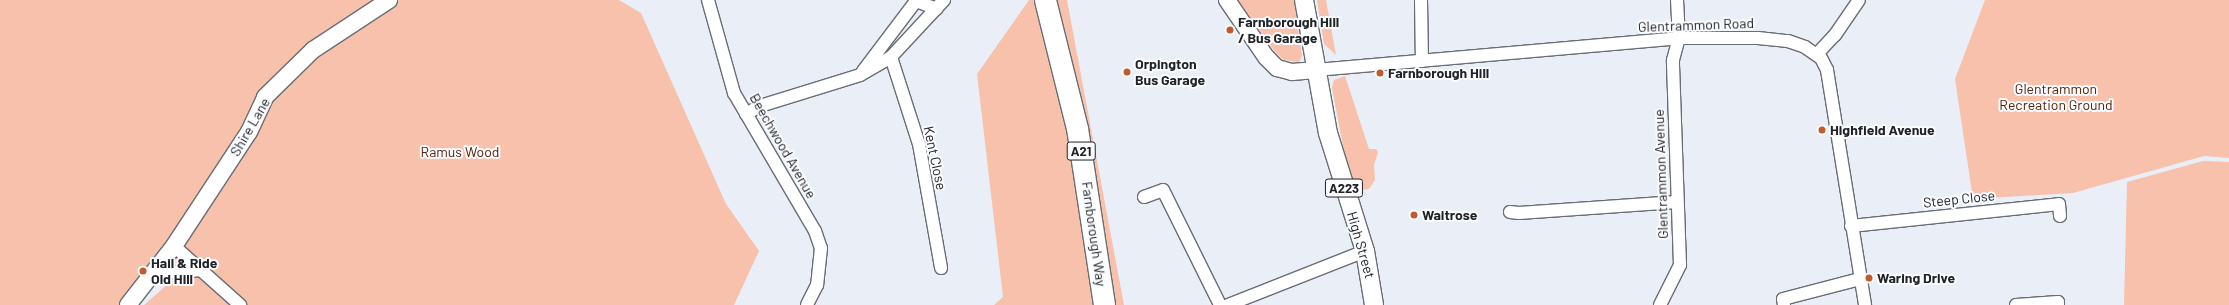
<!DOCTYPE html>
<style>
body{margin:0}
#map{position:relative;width:2229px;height:305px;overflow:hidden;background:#eaeff7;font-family:Barlow,sans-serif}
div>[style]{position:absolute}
.green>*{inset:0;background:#f7c1ab}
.roads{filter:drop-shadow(1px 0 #696d74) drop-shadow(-1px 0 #696d74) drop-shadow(0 1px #696d74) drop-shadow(0 -1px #696d74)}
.street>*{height:12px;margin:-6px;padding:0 6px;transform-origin:6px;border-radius:6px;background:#fff}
.secondary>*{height:16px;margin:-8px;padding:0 8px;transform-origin:8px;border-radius:8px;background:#fff}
.primary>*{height:18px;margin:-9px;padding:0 9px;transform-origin:9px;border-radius:9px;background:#fff}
.highway>*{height:21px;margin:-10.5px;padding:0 10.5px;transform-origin:10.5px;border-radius:10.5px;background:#fff}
.dots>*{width:11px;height:11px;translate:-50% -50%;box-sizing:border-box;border:2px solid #fafcff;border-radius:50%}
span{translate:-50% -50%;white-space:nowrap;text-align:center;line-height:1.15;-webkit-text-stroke:4px #fafcff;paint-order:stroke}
.shield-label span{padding:1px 3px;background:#fafcff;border:1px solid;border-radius:3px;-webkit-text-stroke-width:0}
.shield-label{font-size:13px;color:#212225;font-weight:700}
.poi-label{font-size:14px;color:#212225;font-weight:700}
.left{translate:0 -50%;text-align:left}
.street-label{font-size:14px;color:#212225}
.park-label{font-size:14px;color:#5a2205}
</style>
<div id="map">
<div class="green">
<div style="clip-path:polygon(0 0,380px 0,343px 23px,246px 128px,164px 247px,119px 305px,0 305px)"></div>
<div style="clip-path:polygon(399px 0,619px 0,641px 13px,726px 204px,759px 251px,734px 305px,144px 305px,170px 282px,161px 274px,269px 100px,316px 53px)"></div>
<div style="clip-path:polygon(1029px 0,1067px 0,1124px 305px,994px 305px,1003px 297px,977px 74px)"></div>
<div style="clip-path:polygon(1238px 0,1294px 0,1302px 56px,1299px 62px,1284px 60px,1276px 53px)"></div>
<div style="clip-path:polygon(1317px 0,1326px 0,1336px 55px,1324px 44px)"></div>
<div style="clip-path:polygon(1985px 0,2229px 0,2229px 158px,2204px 156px,2073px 193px,1973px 199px,1955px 79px)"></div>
<div style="clip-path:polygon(1345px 76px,1369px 149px,1376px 149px,1378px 152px,1374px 165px,1375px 180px,1369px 189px,1355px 191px,1348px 172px,1332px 88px,1334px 80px)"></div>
<div style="clip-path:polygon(2203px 161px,2229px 162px,2229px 305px,2124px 305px,2127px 182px)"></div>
</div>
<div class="roads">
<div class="street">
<div style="left:708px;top:0;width:97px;rotate:74.4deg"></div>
<div style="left:734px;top:93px;width:160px;rotate:59.6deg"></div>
<div style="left:815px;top:231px;width:18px;rotate:71deg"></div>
<div style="left:821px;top:248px;width:37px;rotate:96deg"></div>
<div style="left:817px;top:285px;width:22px;rotate:117deg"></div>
<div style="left:1421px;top:0;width:61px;rotate:89.1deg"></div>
<div style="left:1817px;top:54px;width:26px;rotate:-47deg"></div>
<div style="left:1835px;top:35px;width:42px;rotate:-55.6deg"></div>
<div style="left:891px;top:57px;width:91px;rotate:72.2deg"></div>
<div style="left:919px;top:144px;width:126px;rotate:79.9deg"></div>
<div style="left:1316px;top:70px;width:364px;rotate:-5deg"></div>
<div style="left:1679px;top:38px;width:79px"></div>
<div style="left:1758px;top:38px;width:30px;rotate:6deg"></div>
<div style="left:1788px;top:41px;width:18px;rotate:19deg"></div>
<div style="left:1805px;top:47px;width:19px;rotate:35deg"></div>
<div style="left:1821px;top:58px;width:13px;rotate:63deg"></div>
<div style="left:1827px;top:70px;width:238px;rotate:80.8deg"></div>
<div style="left:863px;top:71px;width:88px;rotate:-52.9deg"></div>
<div style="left:916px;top:1px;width:22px;rotate:21deg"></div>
<div style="left:746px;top:114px;width:16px;rotate:-30deg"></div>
<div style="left:760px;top:106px;width:105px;rotate:-17.2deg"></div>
<div style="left:860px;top:75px;width:36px;rotate:-30deg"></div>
<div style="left:891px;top:57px;width:78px;rotate:-47.1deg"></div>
<div style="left:1144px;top:197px;width:20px;rotate:-20deg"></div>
<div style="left:1163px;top:190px;width:128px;rotate:63.6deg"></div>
<div style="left:1510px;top:212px;width:9px;rotate:6deg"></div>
<div style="left:1519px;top:213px;width:158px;rotate:-4deg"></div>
<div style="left:1851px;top:226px;width:209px;rotate:-6deg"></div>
<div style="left:2059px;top:204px;width:12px;rotate:85deg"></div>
<div style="left:174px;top:246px;width:89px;rotate:41.8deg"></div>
<div style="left:154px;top:274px;width:48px;rotate:-4.8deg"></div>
<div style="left:1228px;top:305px;width:147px;rotate:-21.5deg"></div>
<div style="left:1660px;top:305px;width:45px;rotate:-63.4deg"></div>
<div style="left:1680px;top:265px;width:205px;rotate:-92deg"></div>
<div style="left:1673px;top:60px;width:23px;rotate:-75deg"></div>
<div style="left:1679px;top:38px;width:38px;rotate:-93deg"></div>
<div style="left:1784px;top:305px;width:6px;rotate:-99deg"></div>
<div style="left:1783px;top:299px;width:80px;rotate:-14.6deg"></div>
<div style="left:2016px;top:305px;width:42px;rotate:-4.1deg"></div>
<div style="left:2058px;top:302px;width:3px;rotate:90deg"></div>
</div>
<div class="secondary">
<div style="left:1227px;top:0;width:69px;rotate:55.6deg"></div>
<div style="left:1266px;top:57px;width:16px;rotate:45deg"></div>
<div style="left:1277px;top:68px;width:16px;rotate:15deg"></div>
<div style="left:1292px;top:72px;width:24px;rotate:-5deg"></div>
<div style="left:128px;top:305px;width:75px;rotate:-52.1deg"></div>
<div style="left:174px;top:246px;width:136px;rotate:-56.7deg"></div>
<div style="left:249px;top:132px;width:38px;rotate:-65deg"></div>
<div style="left:265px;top:97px;width:67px;rotate:-44.4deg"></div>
<div style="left:313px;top:50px;width:91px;rotate:-33.3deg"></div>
</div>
<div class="primary">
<div style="left:1304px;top:0;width:135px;rotate:79.8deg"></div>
<div style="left:1328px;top:133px;width:124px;rotate:72.6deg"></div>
<div style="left:1365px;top:251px;width:55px;rotate:80.5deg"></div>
</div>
<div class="highway">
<div style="left:1045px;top:0;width:132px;rotate:76deg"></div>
<div style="left:1077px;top:128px;width:179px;rotate:81.3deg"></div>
</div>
</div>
<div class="dots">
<div style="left:1230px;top:30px;background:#c15b2c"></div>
<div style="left:1127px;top:72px;background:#c15b2c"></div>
<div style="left:1380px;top:73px;background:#c15b2c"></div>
<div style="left:1822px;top:130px;background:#c15b2c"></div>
<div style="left:1414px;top:215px;background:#c15b2c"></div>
<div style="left:143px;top:271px;background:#c15b2c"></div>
<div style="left:1869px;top:278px;background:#c15b2c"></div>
</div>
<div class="shield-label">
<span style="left:1081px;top:151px">A21</span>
<span style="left:1344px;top:188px">A223</span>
</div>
<div class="poi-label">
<span class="left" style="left:1238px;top:30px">Farnborough Hill<br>/ Bus Garage</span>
<span class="left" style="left:1135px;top:72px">Orpington<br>Bus Garage</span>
<span class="left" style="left:1388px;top:73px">Farnborough Hill</span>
<span class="left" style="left:1830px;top:130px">Highfield Avenue</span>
<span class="left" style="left:1422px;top:215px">Waitrose</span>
<span class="left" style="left:151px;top:271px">Hail &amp; Ride<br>Old Hill</span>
<span class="left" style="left:1877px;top:278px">Waring Drive</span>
</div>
<div class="street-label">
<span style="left:1696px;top:25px;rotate:-2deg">Glentrammon Road</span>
<span style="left:250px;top:127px;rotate:-60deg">Shire Lane</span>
<span style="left:783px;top:146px;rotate:60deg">Beechwood Avenue</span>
<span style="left:935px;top:158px;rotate:78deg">Kent Close</span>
<span style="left:1661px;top:174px;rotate:-92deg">Glentrammon Avenue</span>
<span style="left:1959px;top:199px;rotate:-6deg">Steep Close</span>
<span style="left:1094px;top:234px;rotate:82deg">Farnborough Way</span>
<span style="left:1361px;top:245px;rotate:74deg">High Street</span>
</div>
<div class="park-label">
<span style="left:2056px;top:97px">Glentrammon<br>Recreation Ground</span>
<span style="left:460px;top:152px">Ramus Wood</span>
</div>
</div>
